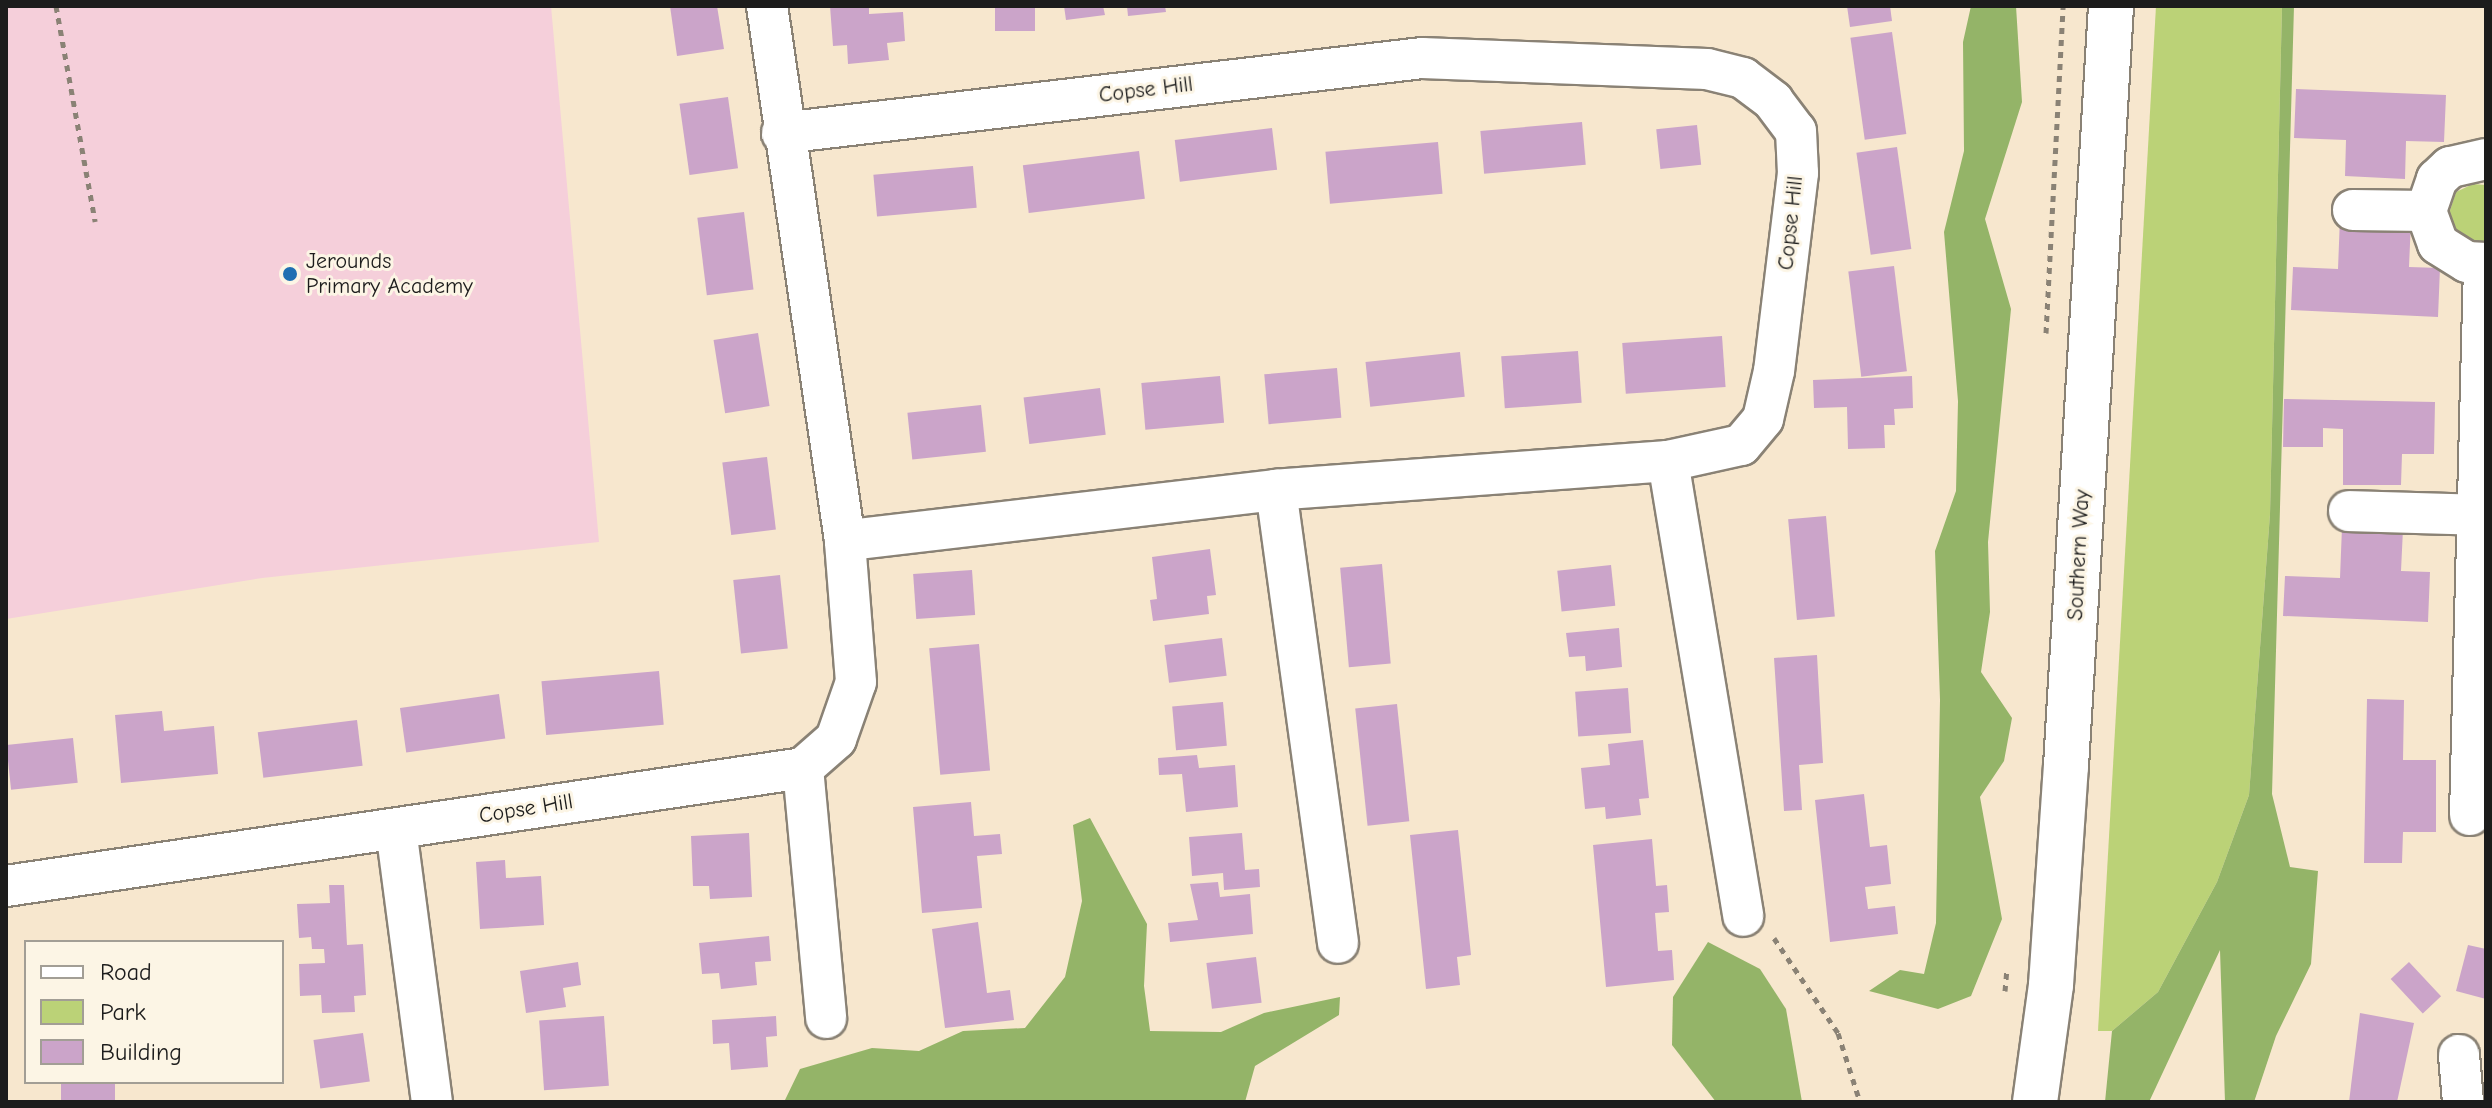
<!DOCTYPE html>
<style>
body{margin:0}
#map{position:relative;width:2492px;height:1108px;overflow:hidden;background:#f7e7ce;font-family:"Comic Neue",sans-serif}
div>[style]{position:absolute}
.built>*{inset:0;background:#f5cfda}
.green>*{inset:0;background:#bbd277}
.forest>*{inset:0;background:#94b468}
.building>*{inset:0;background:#cba4c9;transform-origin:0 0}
.path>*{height:5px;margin-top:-2.5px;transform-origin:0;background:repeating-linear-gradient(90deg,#8a8275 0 6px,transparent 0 12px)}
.roads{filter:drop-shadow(2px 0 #8a8275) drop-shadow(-2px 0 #8a8275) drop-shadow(0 2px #8a8275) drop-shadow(0 -2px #8a8275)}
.street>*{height:40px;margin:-20px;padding:0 20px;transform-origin:20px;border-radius:20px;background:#fff}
.primary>*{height:44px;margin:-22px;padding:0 22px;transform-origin:22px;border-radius:22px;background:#fff}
.dots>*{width:22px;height:22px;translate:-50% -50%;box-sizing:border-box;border:4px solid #fcf5e5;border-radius:50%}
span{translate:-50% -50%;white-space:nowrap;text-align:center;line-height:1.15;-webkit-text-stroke:6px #fcf5e5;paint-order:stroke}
.street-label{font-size:22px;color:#1c1c1c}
.poi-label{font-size:22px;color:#1c1c1c}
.left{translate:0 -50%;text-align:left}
.frame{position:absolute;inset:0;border:8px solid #1c1c1c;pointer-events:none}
.legend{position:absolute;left:24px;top:940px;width:260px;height:144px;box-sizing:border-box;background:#fcf5e5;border:2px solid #a29e95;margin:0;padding:10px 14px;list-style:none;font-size:24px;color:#1c1c1c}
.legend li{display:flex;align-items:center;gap:16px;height:40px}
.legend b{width:40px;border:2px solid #a29e95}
</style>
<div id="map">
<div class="built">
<div style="clip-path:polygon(6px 6px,551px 6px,599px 542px,262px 578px,6px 619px)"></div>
</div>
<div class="green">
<div style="clip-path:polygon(2156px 6px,2282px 6px,2270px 514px,2249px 795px,2217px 882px,2158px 992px,2112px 1031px,2098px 1031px)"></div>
<div style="clip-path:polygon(2473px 184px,2486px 185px,2486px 242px,2476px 244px,2457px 236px,2447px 220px,2456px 192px)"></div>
</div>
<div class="forest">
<div style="clip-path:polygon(1971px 6px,2016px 6px,2022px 102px,1985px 219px,2011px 309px,1988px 542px,1990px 612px,1981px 672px,2012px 718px,2004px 761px,1980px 797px,2002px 919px,1971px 996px,1938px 1009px,1869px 991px,1900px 970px,1924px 974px,1936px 923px,1940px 700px,1935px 551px,1956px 491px,1958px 401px,1944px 232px,1964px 151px,1963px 42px)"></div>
<div style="clip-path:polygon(2282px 6px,2294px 6px,2272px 794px,2290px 867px,2318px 871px,2311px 964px,2276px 1036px,2254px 1102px,2225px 1102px,2220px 950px,2149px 1102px,2105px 1102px,2112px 1031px,2158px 992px,2217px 882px,2249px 795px,2270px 514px)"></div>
<div style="clip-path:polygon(1090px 818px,1147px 924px,1144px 986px,1150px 1031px,1221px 1032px,1264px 1013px,1340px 997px,1339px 1015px,1255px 1066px,1245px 1102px,785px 1100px,800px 1069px,872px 1048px,919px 1051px,963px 1031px,1025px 1028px,1065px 977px,1082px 901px,1073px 825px)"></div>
<div style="clip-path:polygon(1708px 942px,1760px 969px,1786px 1009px,1802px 1102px,1716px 1102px,1672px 1045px,1673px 997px)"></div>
</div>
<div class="building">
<div style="clip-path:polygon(670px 6px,717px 6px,724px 49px,677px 56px)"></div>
<div style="clip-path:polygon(830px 6px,869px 6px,869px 14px,903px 12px,905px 41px,887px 43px,889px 60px,848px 64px,847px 45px,833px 46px)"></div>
<div style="left:995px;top:6px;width:40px;height:25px"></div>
<div style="clip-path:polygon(1064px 6px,1103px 6px,1105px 15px,1066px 20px)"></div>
<div style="clip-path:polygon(1127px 6px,1165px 6px,1166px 12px,1128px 16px)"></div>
<div style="clip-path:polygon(1847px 6px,1890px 6px,1892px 21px,1850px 27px)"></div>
<div style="left:1892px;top:32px;width:103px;height:42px;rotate:82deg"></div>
<div style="clip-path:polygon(2296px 89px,2446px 95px,2444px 142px,2406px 141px,2405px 179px,2345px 176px,2346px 140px,2294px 138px)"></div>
<div style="left:728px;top:97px;width:72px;height:49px;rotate:82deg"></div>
<div style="left:1582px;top:122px;width:43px;height:102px;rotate:85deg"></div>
<div style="left:1697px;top:125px;width:40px;height:41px;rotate:84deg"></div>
<div style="left:1272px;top:128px;width:42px;height:98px;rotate:83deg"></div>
<div style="left:1438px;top:142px;width:52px;height:113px;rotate:85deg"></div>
<div style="left:1897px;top:147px;width:103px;height:41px;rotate:82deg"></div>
<div style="left:1139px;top:151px;width:48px;height:117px;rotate:83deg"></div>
<div style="left:973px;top:166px;width:42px;height:100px;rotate:85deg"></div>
<div style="left:744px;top:212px;width:78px;height:47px;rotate:83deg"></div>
<div style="clip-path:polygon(2340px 217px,2411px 221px,2409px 267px,2440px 268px,2438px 317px,2291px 310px,2293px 267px,2338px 269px)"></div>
<div style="left:1894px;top:266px;width:106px;height:46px;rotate:83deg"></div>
<div style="left:758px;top:333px;width:74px;height:45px;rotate:81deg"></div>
<div style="left:1722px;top:336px;width:51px;height:100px;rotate:86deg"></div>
<div style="left:1578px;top:351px;width:52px;height:77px;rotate:86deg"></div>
<div style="left:1460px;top:352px;width:45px;height:95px;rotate:84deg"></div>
<div style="left:1337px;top:368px;width:50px;height:73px;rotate:85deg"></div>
<div style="left:1220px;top:376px;width:47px;height:79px;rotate:85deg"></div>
<div style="clip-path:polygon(1912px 376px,1913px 408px,1894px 409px,1895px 425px,1884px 425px,1885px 448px,1848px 449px,1847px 407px,1814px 408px,1813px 380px)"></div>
<div style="left:1100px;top:388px;width:47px;height:77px;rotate:83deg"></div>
<div style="clip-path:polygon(2284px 399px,2435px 402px,2434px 454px,2402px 454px,2401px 485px,2343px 485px,2343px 429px,2323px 428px,2323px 447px,2283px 447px)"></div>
<div style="left:981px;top:405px;width:47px;height:74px;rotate:84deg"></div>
<div style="left:767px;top:457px;width:73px;height:45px;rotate:83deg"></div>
<div style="left:1826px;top:516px;width:101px;height:38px;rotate:85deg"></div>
<div style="clip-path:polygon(2342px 527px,2403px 529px,2401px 571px,2430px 572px,2428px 622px,2283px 616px,2285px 576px,2340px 578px)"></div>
<div style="clip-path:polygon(1210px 549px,1216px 595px,1207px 596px,1209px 614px,1153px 621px,1150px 600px,1157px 599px,1152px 557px)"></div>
<div style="left:1382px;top:564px;width:100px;height:42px;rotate:85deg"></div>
<div style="left:1611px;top:565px;width:41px;height:54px;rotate:84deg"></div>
<div style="left:972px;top:570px;width:45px;height:59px;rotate:86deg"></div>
<div style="left:780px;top:575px;width:74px;height:47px;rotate:84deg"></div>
<div style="clip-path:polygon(1619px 628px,1622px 667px,1586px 671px,1585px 656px,1569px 657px,1566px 633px)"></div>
<div style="left:1222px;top:638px;width:38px;height:58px;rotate:83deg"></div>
<div style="left:979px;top:644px;width:127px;height:50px;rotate:85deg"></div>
<div style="clip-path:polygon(1817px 655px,1823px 763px,1799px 765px,1802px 810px,1784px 811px,1774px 658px)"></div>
<div style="left:659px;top:671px;width:54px;height:118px;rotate:85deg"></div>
<div style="left:1628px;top:688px;width:45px;height:53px;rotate:86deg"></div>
<div style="left:499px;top:694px;width:45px;height:100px;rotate:82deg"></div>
<div style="clip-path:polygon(2367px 699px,2404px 700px,2403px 760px,2436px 760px,2436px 832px,2403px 832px,2402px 863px,2364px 863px)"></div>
<div style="left:1223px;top:702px;width:44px;height:51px;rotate:85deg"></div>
<div style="left:1397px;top:704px;width:118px;height:42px;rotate:84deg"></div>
<div style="clip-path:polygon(162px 711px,164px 731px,214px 726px,218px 774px,121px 783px,115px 715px)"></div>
<div style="left:357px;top:720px;width:46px;height:100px;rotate:83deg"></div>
<div style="left:73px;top:738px;width:45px;height:67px;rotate:84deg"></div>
<div style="clip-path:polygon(1643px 740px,1649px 798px,1639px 799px,1641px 815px,1606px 819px,1605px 807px,1585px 809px,1581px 768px,1610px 765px,1608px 744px)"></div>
<div style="clip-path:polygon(1197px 755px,1199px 768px,1235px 765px,1238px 807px,1186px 812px,1182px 774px,1159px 775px,1158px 758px)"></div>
<div style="clip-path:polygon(1864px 794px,1870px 847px,1887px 845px,1891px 884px,1865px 887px,1868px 909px,1895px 906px,1898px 934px,1830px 942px,1815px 800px)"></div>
<div style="clip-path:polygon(971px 802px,974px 836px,1000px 834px,1002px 854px,977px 856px,982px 908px,922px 913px,913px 807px)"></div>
<div style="clip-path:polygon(1458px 830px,1471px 955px,1457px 957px,1460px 985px,1426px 989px,1410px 835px)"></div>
<div style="clip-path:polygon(749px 833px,752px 897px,710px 899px,709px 886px,693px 886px,691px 836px)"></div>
<div style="clip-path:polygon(1242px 833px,1245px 870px,1259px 869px,1260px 887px,1224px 890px,1223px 873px,1192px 876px,1189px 837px)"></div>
<div style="clip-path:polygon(1652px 839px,1656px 886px,1667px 885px,1669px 912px,1655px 913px,1658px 951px,1672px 950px,1674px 980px,1606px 987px,1593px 845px)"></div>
<div style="clip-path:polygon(505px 860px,506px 878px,541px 876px,544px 925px,480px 929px,476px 862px)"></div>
<div style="clip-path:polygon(1218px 882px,1220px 897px,1250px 894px,1253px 934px,1170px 942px,1168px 923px,1198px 920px,1190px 884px)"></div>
<div style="clip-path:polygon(329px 885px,344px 885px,347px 945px,363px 944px,366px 995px,354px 996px,355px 1012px,322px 1013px,321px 995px,300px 996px,299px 964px,325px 963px,324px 949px,312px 949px,311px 937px,299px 938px,297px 904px,330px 903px)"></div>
<div style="clip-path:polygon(978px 922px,987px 993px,1010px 990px,1014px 1020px,945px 1028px,932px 929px)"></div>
<div style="clip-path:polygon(769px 936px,771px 961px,755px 962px,757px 985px,721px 989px,719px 973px,702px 974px,699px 943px)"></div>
<div style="clip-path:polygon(2468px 945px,2486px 949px,2486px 999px,2456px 991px)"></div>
<div style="left:1256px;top:957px;width:46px;height:50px;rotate:83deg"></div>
<div style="clip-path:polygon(578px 962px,581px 985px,563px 988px,566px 1007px,526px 1013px,520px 971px)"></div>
<div style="left:2409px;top:962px;width:47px;height:25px;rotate:47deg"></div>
<div style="clip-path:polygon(2360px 1013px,2414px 1023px,2397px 1102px,2349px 1102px)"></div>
<div style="left:604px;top:1016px;width:70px;height:65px;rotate:86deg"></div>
<div style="clip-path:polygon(776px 1016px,777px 1036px,766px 1037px,768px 1067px,731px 1070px,729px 1043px,713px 1044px,712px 1020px)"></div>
<div style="left:363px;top:1033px;width:49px;height:50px;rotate:82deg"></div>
<div style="left:61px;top:1082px;width:54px;height:20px"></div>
</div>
<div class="path">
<div style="left:56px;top:6px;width:219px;rotate:79.7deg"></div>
<div style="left:2046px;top:333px;width:327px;rotate:-87deg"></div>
<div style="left:1774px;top:938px;width:115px;rotate:56deg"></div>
<div style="left:1838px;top:1033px;width:72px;rotate:72.3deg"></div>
<div style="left:2005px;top:991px;width:22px;rotate:-85deg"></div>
</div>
<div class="roads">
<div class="street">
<div style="left:782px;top:133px;width:644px;rotate:-6.68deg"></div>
<div style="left:1422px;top:58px;width:285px;rotate:2.2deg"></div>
<div style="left:1707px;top:69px;width:37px;rotate:14deg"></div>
<div style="left:1743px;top:78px;width:38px;rotate:37deg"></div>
<div style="left:1773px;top:101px;width:38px;rotate:53deg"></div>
<div style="left:1796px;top:131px;width:42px;rotate:87.3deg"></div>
<div style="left:1798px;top:173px;width:199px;rotate:96.9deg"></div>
<div style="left:1774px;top:371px;width:49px;rotate:102.9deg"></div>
<div style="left:1763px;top:419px;width:34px;rotate:130deg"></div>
<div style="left:1741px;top:445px;width:75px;rotate:167.6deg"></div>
<div style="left:1668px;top:461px;width:393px;rotate:175.8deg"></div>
<div style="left:1276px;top:490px;width:434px;rotate:173.3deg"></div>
<div style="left:2486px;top:159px;width:37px;rotate:167deg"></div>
<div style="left:2450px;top:167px;width:18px;rotate:137deg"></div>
<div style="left:2437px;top:179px;width:34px;rotate:109deg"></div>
<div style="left:2426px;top:211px;width:35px;rotate:70deg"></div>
<div style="left:2438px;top:244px;width:34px;rotate:32deg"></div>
<div style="left:2467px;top:262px;width:19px;rotate:3deg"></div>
<div style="left:2353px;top:210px;width:73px;rotate:0.8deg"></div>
<div style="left:1668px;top:461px;width:461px;rotate:80.6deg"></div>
<div style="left:1276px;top:490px;width:457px;rotate:82.2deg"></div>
<div style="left:2349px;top:511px;width:137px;rotate:1.7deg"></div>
<div style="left:803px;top:768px;width:251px;rotate:84.7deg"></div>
<div style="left:2470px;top:815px;width:551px;rotate:-88.54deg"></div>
<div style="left:396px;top:829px;width:275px;rotate:82.5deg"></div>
<div style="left:6px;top:886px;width:806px;rotate:-8.42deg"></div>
<div style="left:803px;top:768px;width:44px;rotate:-41.3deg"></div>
<div style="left:836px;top:739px;width:60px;rotate:-70.7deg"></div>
<div style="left:856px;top:682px;width:141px;rotate:-94.5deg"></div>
<div style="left:845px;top:541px;width:541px;rotate:-98.29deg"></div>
<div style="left:2459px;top:1055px;width:47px;rotate:85.1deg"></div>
</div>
<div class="primary">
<div style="left:2035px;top:1102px;width:118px;rotate:-82.2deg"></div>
<div style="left:2051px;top:985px;width:220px;rotate:-86.1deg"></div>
<div style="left:2066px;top:766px;width:761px;rotate:-86.61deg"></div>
</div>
</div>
<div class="dots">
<div style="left:290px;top:274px;background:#1f6fb2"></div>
</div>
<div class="street-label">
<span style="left:1146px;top:90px;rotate:-7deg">Copse Hill</span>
<span style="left:1791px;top:223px;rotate:-84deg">Copse Hill</span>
<span style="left:2079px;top:555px;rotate:-87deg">Southern Way</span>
<span style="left:526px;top:809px;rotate:-9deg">Copse Hill</span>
</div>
<div class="poi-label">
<span class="left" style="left:306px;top:274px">Jerounds<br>Primary Academy</span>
</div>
<div class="frame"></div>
<ul class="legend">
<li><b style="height:10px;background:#fff"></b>Road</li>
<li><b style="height:22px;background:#bbd277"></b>Park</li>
<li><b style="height:22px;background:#cba4c9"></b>Building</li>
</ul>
</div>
